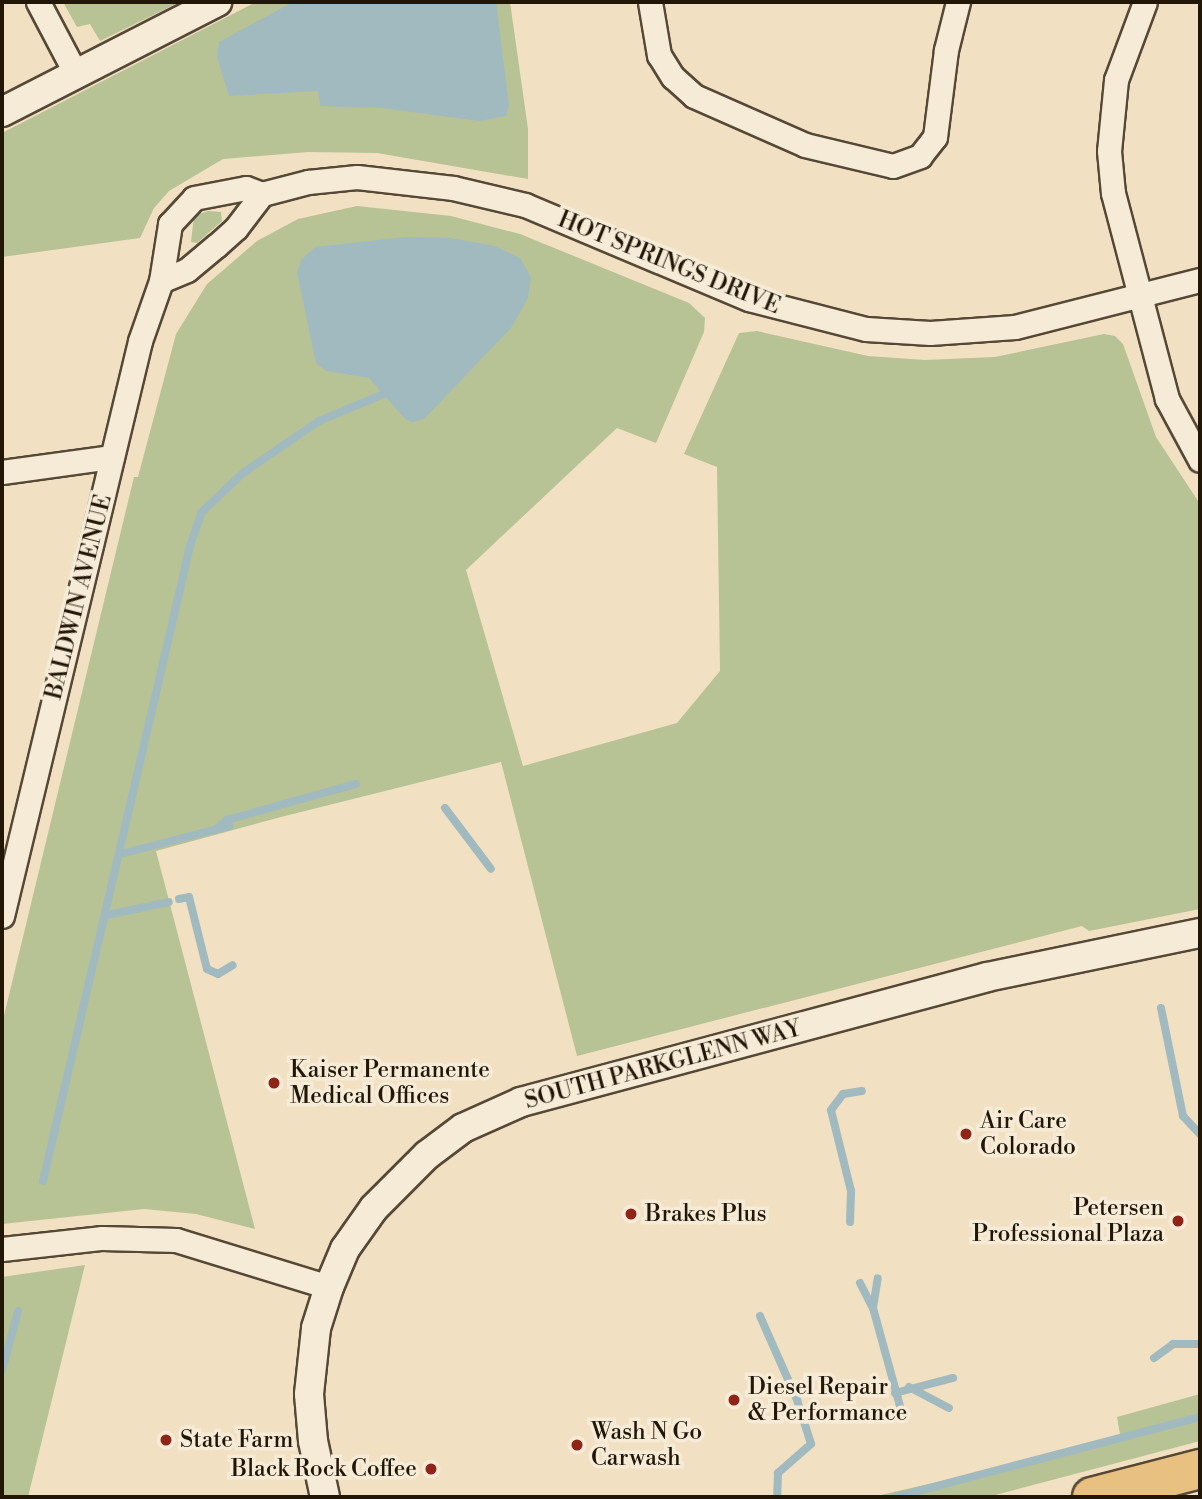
<!DOCTYPE html>
<style>
body{margin:0}
#map{position:relative;width:1202px;height:1499px;overflow:hidden;background:#f1e0c1;font-family:"Libre Bodoni",serif}
div>[style]{position:absolute}
.green>*{inset:0;background:#b7c395}
.water>*{inset:0;background:#a1babf}
.stream>*{height:8px;margin:-4px;padding:0 4px;transform-origin:4px;border-radius:4px;background:#a1babf}
.roads{filter:drop-shadow(2px 0 #564836) drop-shadow(-2px 0 #564836) drop-shadow(0 2px #564836) drop-shadow(0 -2px #564836)}
.minor>*{height:23px;margin:-11.5px;padding:0 11.5px;transform-origin:11.5px;border-radius:11.5px;background:#f6ebd7}
.tertiary>*{height:28px;margin:-14px;padding:0 14px;transform-origin:14px;border-radius:14px;background:#f6ebd7}
.trunk>*{height:38px;margin:-19px;padding:0 19px;transform-origin:19px;border-radius:19px;background:#e8c080}
.dots>*{width:19px;height:19px;translate:-50% -50%;box-sizing:border-box;border:4px solid #f6ebd7;border-radius:50%}
span{translate:-50% -50%;white-space:nowrap;text-align:center;line-height:1.15;-webkit-text-stroke:7px #f6ebd7;paint-order:stroke}
.street-label{font-size:23px;color:#221607}
.poi-label{font-size:23px;color:#221607}
.left{translate:0 -50%;text-align:left}
.right{translate:-100% -50%;text-align:right}
.frame{position:absolute;inset:0;border:4px solid #221607;pointer-events:none}
</style>
<div id="map">
<div class="green">
<div style="clip-path:polygon(63px 2px,180px 2px,100px 41px,90px 24px,77px 27px)"></div>
<div style="clip-path:polygon(256px 2px,510px 2px,528px 129px,528px 179px,377px 153px,308px 152px,223px 159px,169px 191px,154px 208px,140px 238px,2px 257px,2px 133px)"></div>
<div style="clip-path:polygon(357px 206px,451px 216px,520px 234px,689px 303px,705px 318px,704px 332px,656px 443px,617px 428px,466px 570px,523px 766px,677px 723px,720px 671px,717px 467px,684px 454px,739px 333px,757px 331px,868px 356px,925px 360px,995px 357px,1104px 334px,1115px 336px,1123px 344px,1156px 437px,1200px 504px,1200px 909px,1089px 931px,1082px 926px,577px 1056px,501px 762px,281px 817px,156px 851px,255px 1229px,196px 1214px,144px 1209px,2px 1224px,2px 1024px,134px 477px,138px 477px,176px 334px,207px 284px,257px 241px,298px 219px)"></div>
<div style="clip-path:polygon(208px 211px,221px 212px,222px 221px,197px 243px,191px 242px,194px 216px)"></div>
<div style="clip-path:polygon(85px 1265px,28px 1497px,2px 1497px,2px 1277px)"></div>
<div style="clip-path:polygon(1200px 1394px,1200px 1441px,988px 1497px,872px 1497px,1121px 1440px,1117px 1417px)"></div>
</div>
<div class="water">
<div style="clip-path:polygon(293px 2px,496px 2px,509px 105px,506px 116px,479px 121px,382px 108px,320px 106px,318px 91px,229px 96px,217px 57px,219px 42px)"></div>
<div style="clip-path:polygon(405px 237px,450px 238px,495px 246px,520px 258px,531px 277px,528px 298px,511px 328px,424px 419px,413px 422px,406px 420px,369px 378px,326px 371px,316px 363px,297px 273px,301px 260px,315px 247px)"></div>
</div>
<div class="stream">
<div style="left:445px;top:808px;width:76px;rotate:53deg"></div>
<div style="left:215px;top:830px;width:16px;rotate:-40deg"></div>
<div style="left:227px;top:820px;width:134px;rotate:-15.6deg"></div>
<div style="left:121px;top:854px;width:112px;rotate:-14.5deg"></div>
<div style="left:179px;top:899px;width:10px;rotate:-11deg"></div>
<div style="left:189px;top:897px;width:74px;rotate:76deg"></div>
<div style="left:207px;top:969px;width:12px;rotate:24deg"></div>
<div style="left:218px;top:974px;width:17px;rotate:-31deg"></div>
<div style="left:107px;top:915px;width:63px;rotate:-11.8deg"></div>
<div style="left:1161px;top:1008px;width:110px;rotate:78.5deg"></div>
<div style="left:1183px;top:1116px;width:25px;rotate:47deg"></div>
<div style="left:43px;top:1181px;width:652px;rotate:-76.97deg"></div>
<div style="left:190px;top:546px;width:36px;rotate:-71deg"></div>
<div style="left:202px;top:512px;width:57px;rotate:-43.6deg"></div>
<div style="left:243px;top:473px;width:92px;rotate:-34.4deg"></div>
<div style="left:319px;top:421px;width:78px;rotate:-22.6deg"></div>
<div style="left:850px;top:1222px;width:31px;rotate:-88deg"></div>
<div style="left:851px;top:1191px;width:83px;rotate:-103.9deg"></div>
<div style="left:831px;top:1110px;width:20px;rotate:-53deg"></div>
<div style="left:843px;top:1094px;width:19px;rotate:-9deg"></div>
<div style="left:860px;top:1283px;width:28px;rotate:63deg"></div>
<div style="left:873px;top:1308px;width:109px;rotate:74.6deg"></div>
<div style="left:873px;top:1308px;width:30px;rotate:-81deg"></div>
<div style="left:760px;top:1316px;width:92px;rotate:66.2deg"></div>
<div style="left:797px;top:1400px;width:46px;rotate:72.3deg"></div>
<div style="left:811px;top:1444px;width:44px;rotate:138.7deg"></div>
<div style="left:778px;top:1473px;width:24px;rotate:92deg"></div>
<div style="left:1154px;top:1358px;width:24px;rotate:-36deg"></div>
<div style="left:1173px;top:1344px;width:27px"></div>
<div style="left:2px;top:1370px;width:61px;rotate:-74.8deg"></div>
<div style="left:909px;top:1387px;width:45px;rotate:27.7deg"></div>
<div style="left:895px;top:1393px;width:60px;rotate:-14.5deg"></div>
<div style="left:895px;top:1497px;width:315px;rotate:-14.7deg"></div>
</div>
<div class="roads">
<div class="minor">
<div style="left:38px;top:2px;width:81px;rotate:62.2deg"></div>
<div style="left:650px;top:2px;width:54px;rotate:80.4deg"></div>
<div style="left:659px;top:55px;width:26px;rotate:58deg"></div>
<div style="left:673px;top:77px;width:28px;rotate:42deg"></div>
<div style="left:694px;top:96px;width:121px;rotate:23.8deg"></div>
<div style="left:805px;top:145px;width:90px;rotate:13.4deg"></div>
<div style="left:893px;top:166px;width:29px;rotate:-20deg"></div>
<div style="left:920px;top:156px;width:24px;rotate:-52deg"></div>
<div style="left:935px;top:137px;width:88px;rotate:-82.8deg"></div>
<div style="left:946px;top:50px;width:49px;rotate:-76deg"></div>
<div style="left:1145px;top:2px;width:83px;rotate:110.4deg"></div>
<div style="left:1116px;top:80px;width:71px;rotate:95.6deg"></div>
<div style="left:1109px;top:151px;width:42px;rotate:84.6deg"></div>
<div style="left:1113px;top:193px;width:213px;rotate:75.3deg"></div>
<div style="left:1167px;top:399px;width:69px;rotate:61.6deg"></div>
<div style="left:161px;top:281px;width:28px;rotate:-23deg"></div>
<div style="left:187px;top:270px;width:38px;rotate:-40deg"></div>
<div style="left:216px;top:246px;width:27px;rotate:-42deg"></div>
<div style="left:236px;top:228px;width:43px;rotate:-52.6deg"></div>
<div style="left:262px;top:194px;width:48px;rotate:-14.6deg"></div>
<div style="left:308px;top:182px;width:49px;rotate:-5.8deg"></div>
<div style="left:357px;top:177px;width:97px;rotate:6.5deg"></div>
<div style="left:453px;top:188px;width:74px;rotate:13.3deg"></div>
<div style="left:525px;top:205px;width:243px;rotate:22.8deg"></div>
<div style="left:749px;top:299px;width:121px;rotate:14.4deg"></div>
<div style="left:866px;top:329px;width:64px;rotate:3.6deg"></div>
<div style="left:930px;top:333px;width:85px;rotate:-4deg"></div>
<div style="left:1015px;top:327px;width:191px;rotate:-14.3deg"></div>
<div style="left:2px;top:472px;width:111px;rotate:-7.8deg"></div>
<div style="left:2px;top:916px;width:591px;rotate:-76.5deg"></div>
<div style="left:140px;top:341px;width:64px;rotate:-70.7deg"></div>
<div style="left:161px;top:281px;width:58px;rotate:-81deg"></div>
<div style="left:170px;top:224px;width:35px;rotate:-47deg"></div>
<div style="left:194px;top:198px;width:53px;rotate:-10.9deg"></div>
<div style="left:246px;top:188px;width:17px;rotate:21deg"></div>
<div style="left:2px;top:1249px;width:101px;rotate:-6.3deg"></div>
<div style="left:102px;top:1238px;width:74px;rotate:1.5deg"></div>
<div style="left:176px;top:1240px;width:160px;rotate:17.1deg"></div>
</div>
<div class="tertiary">
<div style="left:2px;top:112px;width:242px;rotate:-27.1deg"></div>
<div style="left:325px;top:1497px;width:57px;rotate:-102.1deg"></div>
<div style="left:313px;top:1441px;width:47px;rotate:-94.9deg"></div>
<div style="left:309px;top:1394px;width:66px;rotate:-83.9deg"></div>
<div style="left:316px;top:1328px;width:43px;rotate:-72.4deg"></div>
<div style="left:329px;top:1287px;width:41px;rotate:-67.2deg"></div>
<div style="left:345px;top:1249px;width:50px;rotate:-54.7deg"></div>
<div style="left:374px;top:1208px;width:75px;rotate:-45deg"></div>
<div style="left:427px;top:1155px;width:45px;rotate:-36.9deg"></div>
<div style="left:463px;top:1128px;width:64px;rotate:-24.1deg"></div>
<div style="left:521px;top:1102px;width:482px;rotate:-15deg"></div>
<div style="left:987px;top:977px;width:217px;rotate:-11.7deg"></div>
</div>
<div class="trunk">
<div style="left:1092px;top:1497px;width:112px;rotate:-14.5deg"></div>
</div>
</div>
<div class="dots">
<div style="left:274px;top:1083px;background:#8f2418"></div>
<div style="left:966px;top:1134px;background:#8f2418"></div>
<div style="left:631px;top:1214px;background:#8f2418"></div>
<div style="left:1178px;top:1221px;background:#8f2418"></div>
<div style="left:734px;top:1400px;background:#8f2418"></div>
<div style="left:166px;top:1440px;background:#8f2418"></div>
<div style="left:577px;top:1445px;background:#8f2418"></div>
<div style="left:431px;top:1469px;background:#8f2418"></div>
</div>
<div class="street-label">
<span style="left:669px;top:263px;rotate:22deg">HOT SPRINGS DRIVE</span>
<span style="left:79px;top:597px;rotate:-76deg">BALDWIN AVENUE</span>
<span style="left:663px;top:1065px;rotate:-15deg">SOUTH PARKGLENN WAY</span>
</div>
<div class="poi-label">
<span class="left" style="left:290px;top:1083px">Kaiser Permanente<br>Medical Offices</span>
<span class="left" style="left:980px;top:1134px">Air Care<br>Colorado</span>
<span class="right" style="left:1164px;top:1221px">Petersen<br>Professional Plaza</span>
<span class="left" style="left:645px;top:1214px">Brakes Plus</span>
<span class="left" style="left:748px;top:1400px">Diesel Repair<br>&amp; Performance</span>
<span class="left" style="left:591px;top:1445px">Wash N Go<br>Carwash</span>
<span class="left" style="left:180px;top:1440px">State Farm</span>
<span class="right" style="left:417px;top:1469px">Black Rock Coffee</span>
</div>
<div class="frame"></div>
</div>
